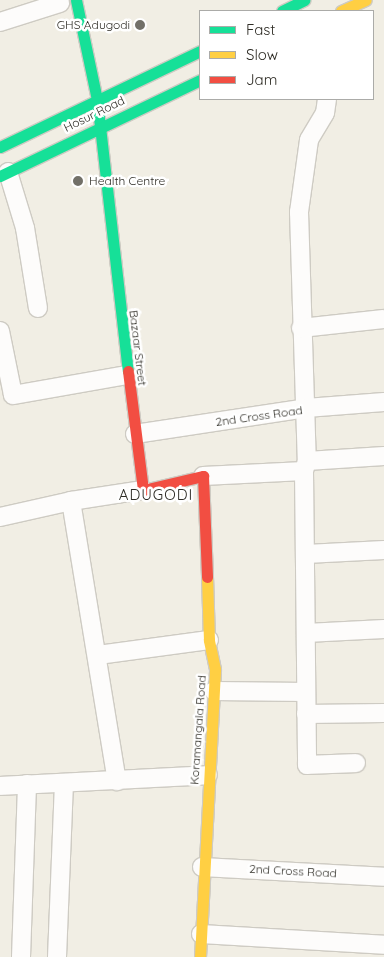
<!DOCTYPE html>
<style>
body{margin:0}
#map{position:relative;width:384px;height:957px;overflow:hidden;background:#f1eee4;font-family:Quicksand,sans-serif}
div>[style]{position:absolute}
.roads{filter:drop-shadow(1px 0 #cecbc3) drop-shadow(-1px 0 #cecbc3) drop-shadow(0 1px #cecbc3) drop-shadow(0 -1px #cecbc3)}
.street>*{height:18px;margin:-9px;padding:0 9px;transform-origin:9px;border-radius:9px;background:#fdfcfb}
.fast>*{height:11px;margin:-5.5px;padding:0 5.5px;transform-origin:5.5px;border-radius:5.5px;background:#16e098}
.slow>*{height:11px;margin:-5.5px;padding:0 5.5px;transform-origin:5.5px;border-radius:5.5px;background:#ffcf43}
.jam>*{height:11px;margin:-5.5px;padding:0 5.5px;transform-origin:5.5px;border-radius:5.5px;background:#f24e42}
.dots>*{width:14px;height:14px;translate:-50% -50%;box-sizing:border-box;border:2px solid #fff;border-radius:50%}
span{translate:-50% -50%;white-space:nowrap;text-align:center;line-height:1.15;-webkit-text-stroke:5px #fff;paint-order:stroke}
.poi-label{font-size:12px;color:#2e2c25}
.right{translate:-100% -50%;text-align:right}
.left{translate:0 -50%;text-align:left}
.street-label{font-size:12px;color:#2e2c25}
.quarter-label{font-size:15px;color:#2e2c25;letter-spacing:1px}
.legend{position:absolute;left:199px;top:10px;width:175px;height:90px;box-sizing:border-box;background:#fff;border:1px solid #ababa8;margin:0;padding:6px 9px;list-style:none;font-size:15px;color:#2e2c25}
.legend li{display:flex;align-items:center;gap:10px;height:25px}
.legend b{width:25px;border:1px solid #ababa8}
</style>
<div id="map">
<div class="roads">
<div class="street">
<div style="left:0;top:22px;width:63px;rotate:-17.6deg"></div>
<div style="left:327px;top:99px;width:14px;rotate:98deg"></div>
<div style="left:325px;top:113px;width:31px;rotate:121deg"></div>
<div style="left:309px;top:140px;width:73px;rotate:97.9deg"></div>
<div style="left:299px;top:212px;width:249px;rotate:88.2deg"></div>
<div style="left:307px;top:461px;width:10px;rotate:107deg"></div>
<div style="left:304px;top:471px;width:294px;rotate:89.4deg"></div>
<div style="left:307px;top:765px;width:49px;rotate:-2.3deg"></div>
<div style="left:8px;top:172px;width:59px;rotate:73.1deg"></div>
<div style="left:25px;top:228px;width:81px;rotate:80.8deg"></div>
<div style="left:301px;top:328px;width:83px;rotate:-6.2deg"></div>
<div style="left:0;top:331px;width:65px;rotate:78.5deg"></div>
<div style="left:13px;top:395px;width:116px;rotate:-10deg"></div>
<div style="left:135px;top:434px;width:173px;rotate:-8.6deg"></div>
<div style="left:306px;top:408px;width:78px;rotate:-4.4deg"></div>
<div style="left:307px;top:461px;width:77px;rotate:-3.7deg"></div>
<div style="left:203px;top:476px;width:101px;rotate:-2.8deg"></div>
<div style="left:71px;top:501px;width:284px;rotate:80.7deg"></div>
<div style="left:0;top:517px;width:73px;rotate:-12.7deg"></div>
<div style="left:71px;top:501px;width:73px;rotate:-8.7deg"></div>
<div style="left:306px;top:554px;width:78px;rotate:-2.9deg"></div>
<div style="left:306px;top:633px;width:78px;rotate:-2.9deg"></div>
<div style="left:98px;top:655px;width:112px;rotate:-7.7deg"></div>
<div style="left:214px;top:691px;width:92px;rotate:0.6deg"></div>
<div style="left:306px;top:714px;width:78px;rotate:-0.7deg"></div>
<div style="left:0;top:786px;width:208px;rotate:-3deg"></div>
<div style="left:202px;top:867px;width:182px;rotate:3.1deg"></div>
<div style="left:201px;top:934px;width:183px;rotate:3.4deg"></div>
<div style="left:21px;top:957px;width:173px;rotate:-88deg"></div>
<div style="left:57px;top:957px;width:174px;rotate:-87.7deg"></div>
</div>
<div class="fast">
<div style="left:76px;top:0;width:102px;rotate:78.1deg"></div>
<div style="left:97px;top:100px;width:273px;rotate:83.5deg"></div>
<div style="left:282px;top:11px;width:25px;rotate:-26deg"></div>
<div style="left:0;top:147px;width:222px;rotate:-25.6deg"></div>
<div style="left:0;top:176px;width:222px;rotate:-25.6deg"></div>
</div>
<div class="slow">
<div style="left:341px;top:11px;width:27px;rotate:-24deg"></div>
<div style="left:200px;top:957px;width:288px;rotate:-87deg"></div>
<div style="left:215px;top:669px;width:30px;rotate:-102deg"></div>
<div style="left:209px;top:640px;width:63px;rotate:-91.8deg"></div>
</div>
<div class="jam">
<div style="left:128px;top:371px;width:120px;rotate:82.8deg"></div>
<div style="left:143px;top:490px;width:62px;rotate:-13.1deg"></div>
<div style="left:203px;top:476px;width:101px;rotate:87.7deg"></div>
</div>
</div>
<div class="dots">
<div style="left:140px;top:25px;background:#727068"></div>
<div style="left:78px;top:181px;background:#727068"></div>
</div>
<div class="poi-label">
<span class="right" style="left:130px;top:25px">GHS Adugodi</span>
<span class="left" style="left:89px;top:181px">Health Centre</span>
</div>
<div class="street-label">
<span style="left:94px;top:114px;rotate:-26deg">Hosur Road</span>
<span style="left:138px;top:348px;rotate:83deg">Bazaar Street</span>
<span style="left:259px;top:416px;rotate:-8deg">2nd Cross Road</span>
<span style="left:198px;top:730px;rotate:-86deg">Koramangala Road</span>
<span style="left:293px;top:871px;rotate:3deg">2nd Cross Road</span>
</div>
<div class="quarter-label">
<span style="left:156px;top:495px">ADUGODI</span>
</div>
<ul class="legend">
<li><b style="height:6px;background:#16e098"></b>Fast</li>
<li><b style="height:6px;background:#ffcf43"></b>Slow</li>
<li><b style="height:6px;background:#f24e42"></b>Jam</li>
</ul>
</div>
